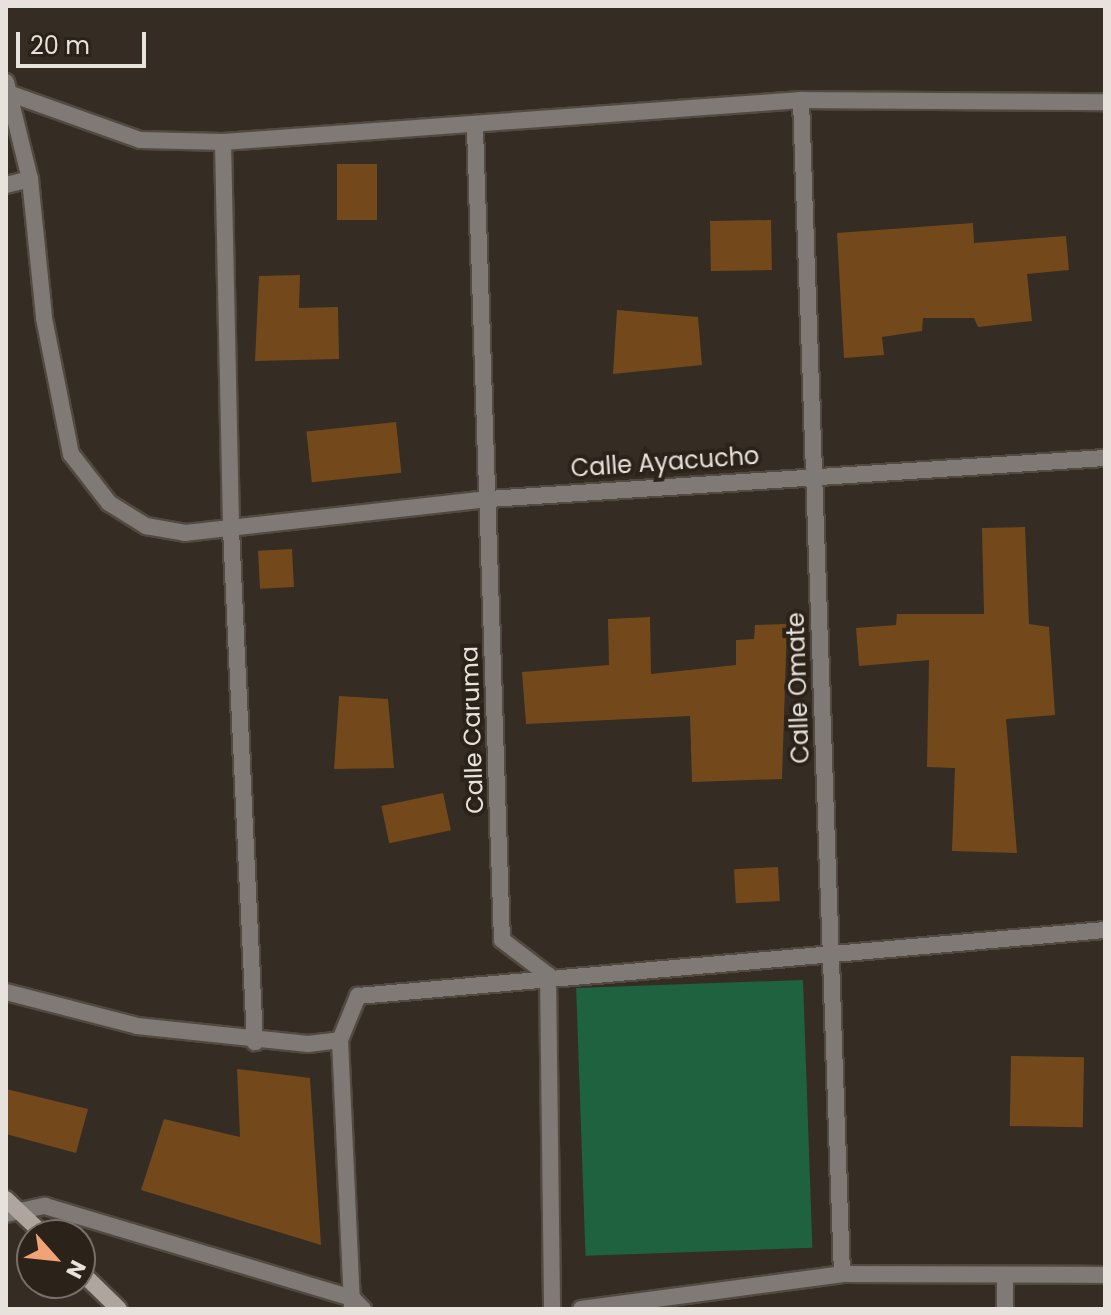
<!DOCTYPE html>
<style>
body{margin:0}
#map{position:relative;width:1111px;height:1315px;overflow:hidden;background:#352c24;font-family:Poppins,sans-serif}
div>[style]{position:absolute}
.green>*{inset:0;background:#1f623f;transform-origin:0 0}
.building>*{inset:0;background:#73491b;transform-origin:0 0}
.roads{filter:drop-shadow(2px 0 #524941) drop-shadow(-2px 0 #524941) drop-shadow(0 2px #524941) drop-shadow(0 -2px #524941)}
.street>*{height:16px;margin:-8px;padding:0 8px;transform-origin:8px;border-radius:8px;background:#7f7a76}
.secondary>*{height:16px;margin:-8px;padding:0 8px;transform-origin:8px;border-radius:8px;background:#aea59f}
span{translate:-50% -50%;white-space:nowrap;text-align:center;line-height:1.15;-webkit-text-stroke:8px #2b221a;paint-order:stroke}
.street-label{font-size:24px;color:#e8e2dc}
.frame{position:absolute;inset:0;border:8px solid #e8e2dc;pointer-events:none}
.north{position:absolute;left:16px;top:1219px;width:80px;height:80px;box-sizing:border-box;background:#2b221a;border:2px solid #776f68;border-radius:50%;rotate:117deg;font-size:22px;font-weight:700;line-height:32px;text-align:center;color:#e8e2dc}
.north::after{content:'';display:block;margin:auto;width:28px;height:36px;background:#efa376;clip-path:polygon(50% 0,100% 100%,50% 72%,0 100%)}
.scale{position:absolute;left:16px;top:32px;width:130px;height:36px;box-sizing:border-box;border:4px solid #e8e2dc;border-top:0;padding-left:10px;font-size:24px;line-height:28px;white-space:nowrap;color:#e8e2dc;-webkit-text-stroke:6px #2b221a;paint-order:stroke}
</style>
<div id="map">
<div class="green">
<div style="left:803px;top:980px;width:268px;height:227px;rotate:88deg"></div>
</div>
<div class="building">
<div style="left:337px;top:164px;width:40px;height:56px"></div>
<div style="left:771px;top:220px;width:50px;height:61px;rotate:89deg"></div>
<div style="clip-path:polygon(973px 223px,974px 243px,1066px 236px,1069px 270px,1027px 274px,1032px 321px,978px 327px,974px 318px,923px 318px,922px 331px,882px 337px,884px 355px,844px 358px,837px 233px)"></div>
<div style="clip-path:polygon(300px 275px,299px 308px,338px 307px,339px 359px,255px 361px,259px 276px)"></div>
<div style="clip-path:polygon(617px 310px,698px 317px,702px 365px,613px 374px)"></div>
<div style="left:396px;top:422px;width:51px;height:90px;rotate:84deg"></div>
<div style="clip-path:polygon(1025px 527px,1029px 624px,1049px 627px,1055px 715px,1006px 719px,1017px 853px,952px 851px,955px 768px,927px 767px,929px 660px,859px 666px,856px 628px,896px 625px,897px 614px,984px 614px,982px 528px)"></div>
<div style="left:292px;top:549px;width:38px;height:34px;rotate:87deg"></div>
<div style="clip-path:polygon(650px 617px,651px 674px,736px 665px,736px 640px,754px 639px,755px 625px,787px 624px,782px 779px,692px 782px,690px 716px,526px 724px,522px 672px,609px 665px,608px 619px)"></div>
<div style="clip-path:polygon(339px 696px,388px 699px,394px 768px,334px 769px)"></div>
<div style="left:443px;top:793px;width:38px;height:63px;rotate:78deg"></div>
<div style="left:778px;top:867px;width:34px;height:44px;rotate:87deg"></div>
<div style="left:1011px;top:1056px;width:73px;height:70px;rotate:1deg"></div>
<div style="clip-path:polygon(237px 1069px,310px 1078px,321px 1245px,141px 1190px,164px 1119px,240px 1137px)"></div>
<div style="clip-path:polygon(6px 1089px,88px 1109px,76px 1153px,6px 1134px)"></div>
</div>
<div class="roads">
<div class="street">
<div style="left:6px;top:82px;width:100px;rotate:76.1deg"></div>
<div style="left:30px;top:179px;width:140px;rotate:84.2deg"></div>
<div style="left:44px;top:318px;width:139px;rotate:78.8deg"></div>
<div style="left:71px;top:454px;width:62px;rotate:52.2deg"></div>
<div style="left:109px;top:503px;width:44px;rotate:31.9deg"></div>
<div style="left:146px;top:526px;width:40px;rotate:10deg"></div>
<div style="left:185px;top:533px;width:306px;rotate:-6.4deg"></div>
<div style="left:489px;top:499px;width:617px;rotate:-3.81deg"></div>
<div style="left:11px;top:94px;width:137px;rotate:19.6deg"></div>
<div style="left:140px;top:140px;width:83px;rotate:1.4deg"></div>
<div style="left:223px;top:142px;width:580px;rotate:-4.16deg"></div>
<div style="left:801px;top:100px;width:304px;rotate:0.4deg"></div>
<div style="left:801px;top:100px;width:1175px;rotate:88deg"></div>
<div style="left:475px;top:128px;width:812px;rotate:88.1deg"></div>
<div style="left:502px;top:940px;width:58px;rotate:37.3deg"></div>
<div style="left:548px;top:975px;width:334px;rotate:89.3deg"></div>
<div style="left:223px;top:142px;width:387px;rotate:88.8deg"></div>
<div style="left:231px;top:529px;width:514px;rotate:87.32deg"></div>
<div style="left:6px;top:185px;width:25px;rotate:-14deg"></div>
<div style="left:6px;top:992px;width:135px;rotate:14.5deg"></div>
<div style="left:137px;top:1026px;width:172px;rotate:6deg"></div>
<div style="left:308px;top:1044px;width:32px;rotate:-7deg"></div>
<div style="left:340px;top:1040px;width:48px;rotate:-67.8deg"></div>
<div style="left:358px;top:996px;width:750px;rotate:-5.05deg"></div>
<div style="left:340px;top:1040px;width:267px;rotate:87.4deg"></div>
<div style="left:6px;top:1214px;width:40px;rotate:-12deg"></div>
<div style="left:45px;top:1206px;width:320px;rotate:16.7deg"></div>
<div style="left:352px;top:1298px;width:16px;rotate:45deg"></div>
<div style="left:1005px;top:1279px;width:30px;rotate:90deg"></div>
<div style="left:581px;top:1309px;width:263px;rotate:-7.6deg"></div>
<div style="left:842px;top:1274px;width:263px;rotate:0.2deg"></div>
</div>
<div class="secondary">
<div style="left:6px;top:1199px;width:52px;rotate:43.5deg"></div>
<div style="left:80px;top:1271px;width:54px;rotate:44.3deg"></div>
</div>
</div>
<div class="street-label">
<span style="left:665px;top:462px;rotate:-4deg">Calle Ayacucho</span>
<span style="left:798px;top:688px;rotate:-92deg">Calle Omate</span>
<span style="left:472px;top:730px;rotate:-92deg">Calle Caruma</span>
</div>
<div class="frame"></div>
<div class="north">N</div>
<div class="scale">20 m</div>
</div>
